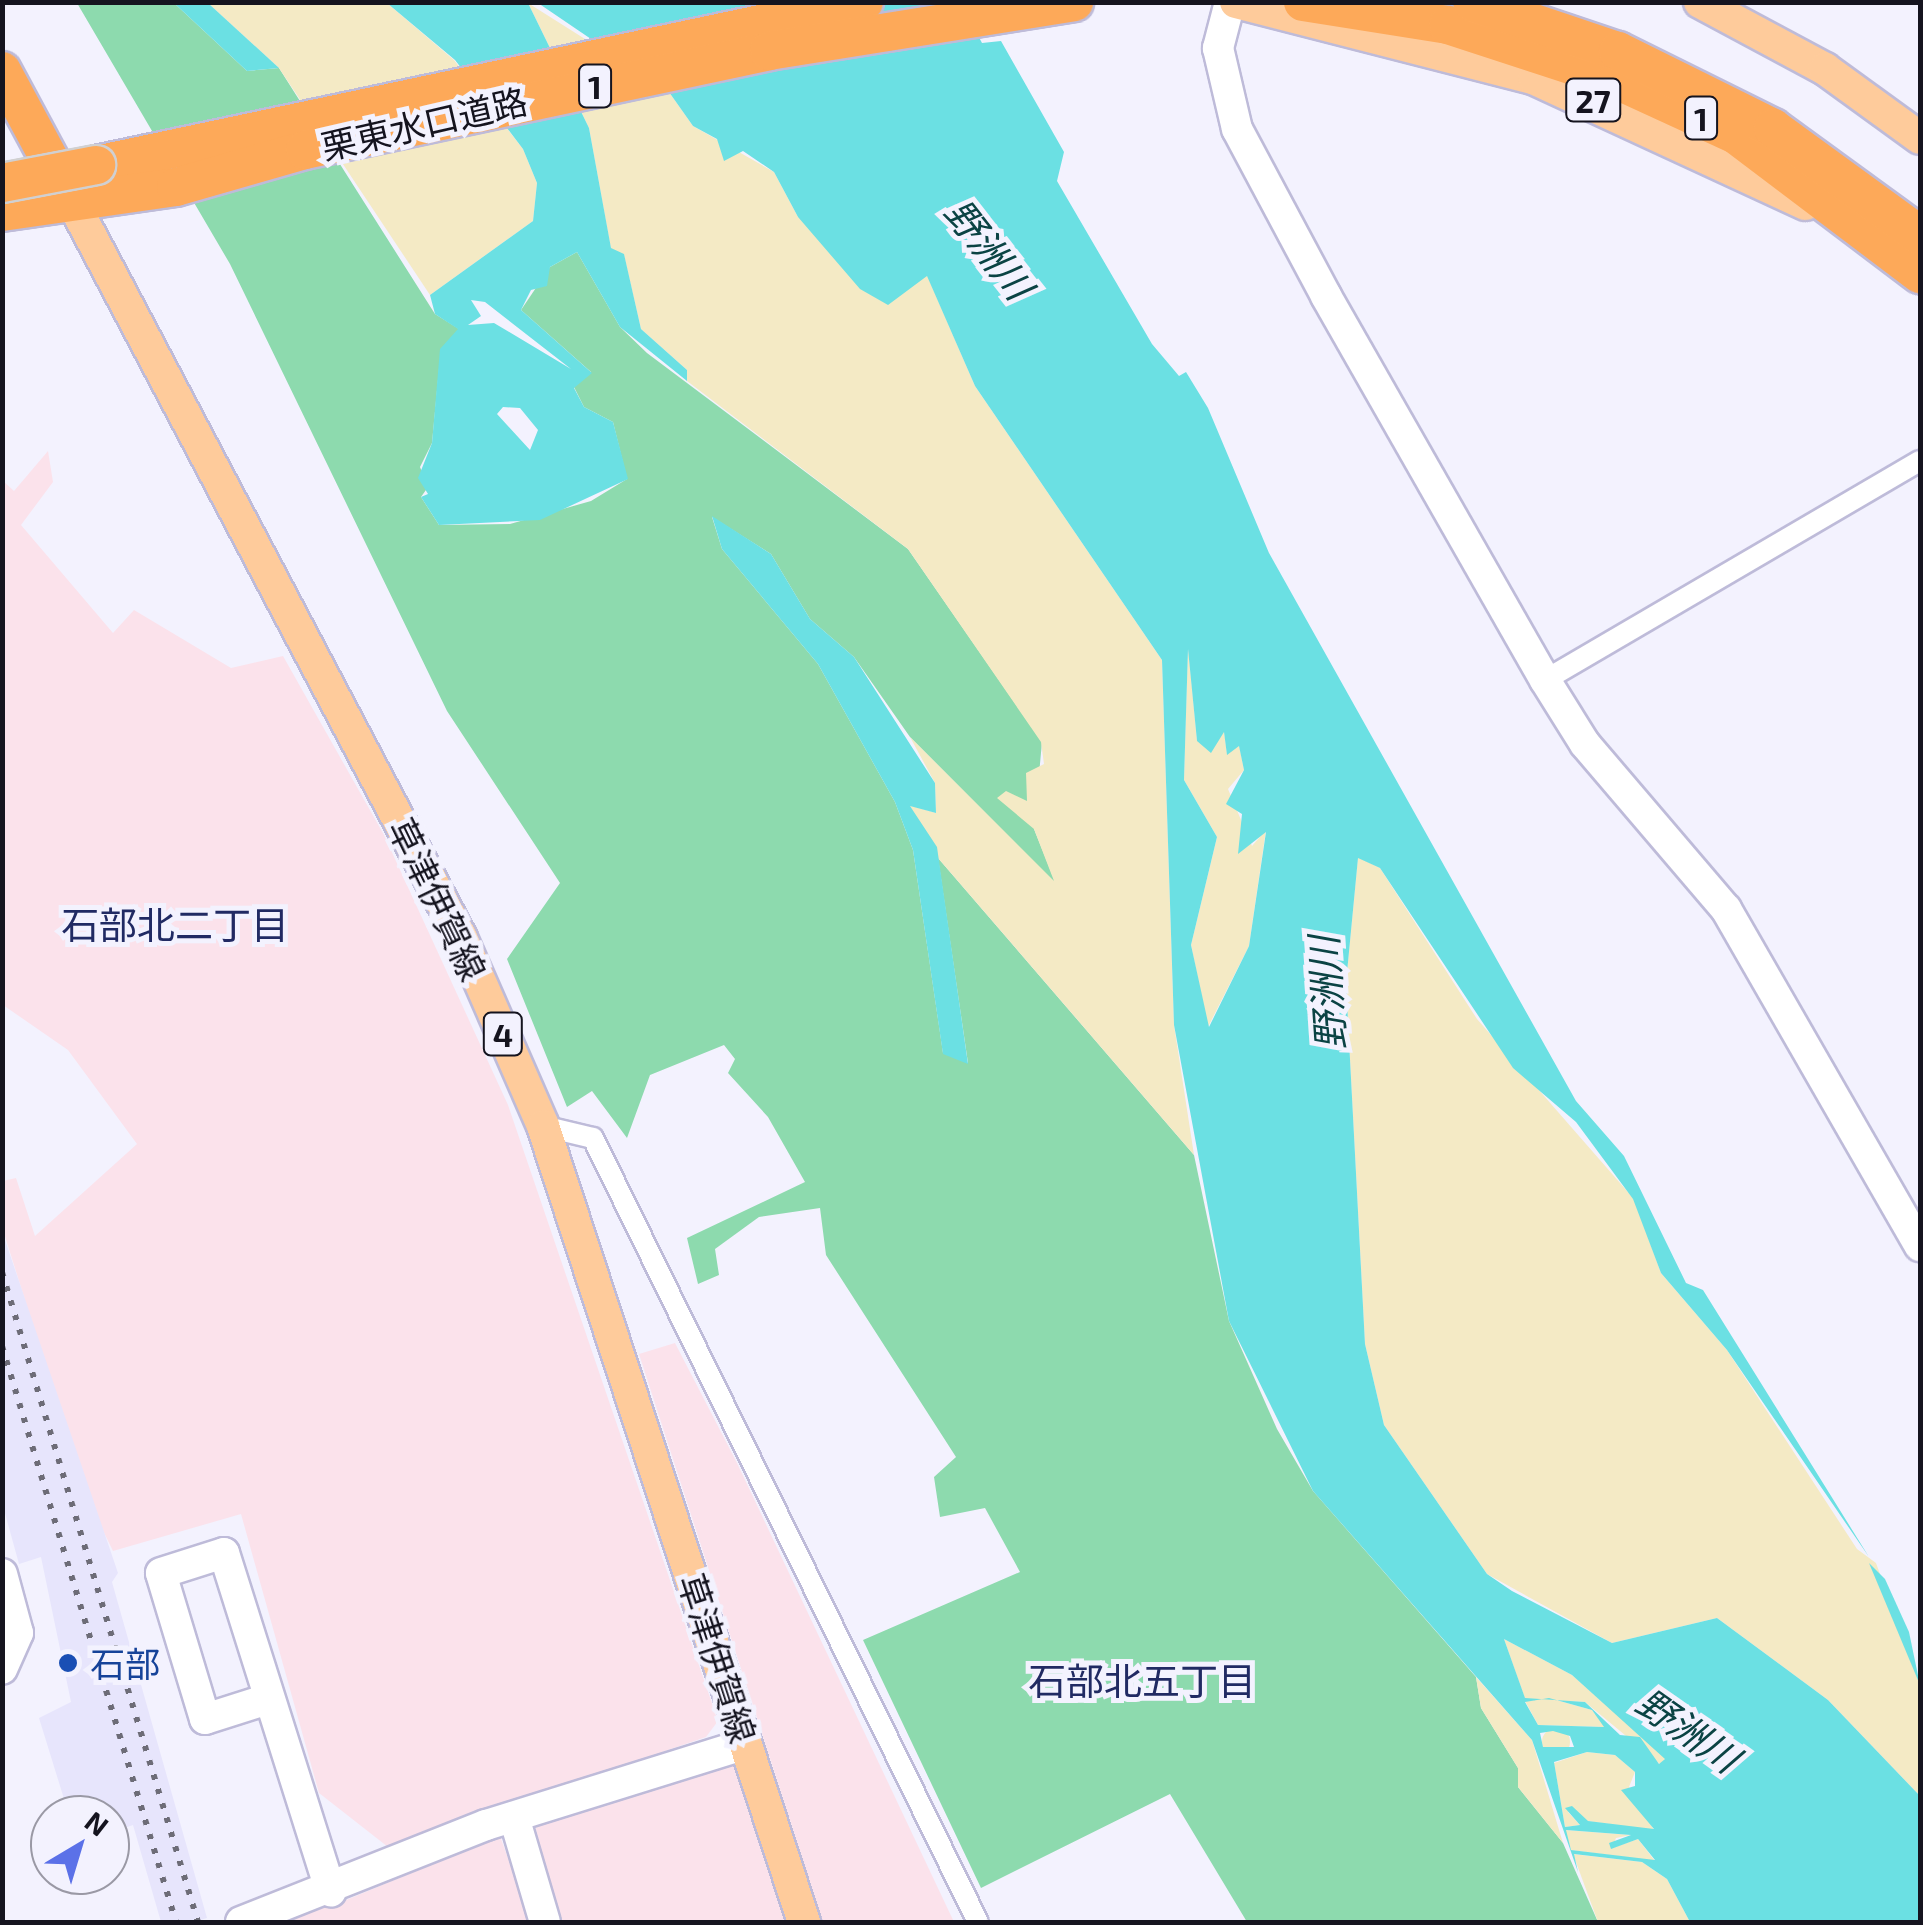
<!DOCTYPE html>
<meta charset="utf-8">
<style>
body{margin:0}
#map{position:relative;width:1923px;height:1925px;overflow:hidden;background:#f3f2fe;font-family:"Exo 2","Noto Sans JP",sans-serif}
div>[style]{position:absolute}
.industrial>*{inset:0;background:#fbe2eb}
.built>*{inset:0;background:#e7e5fc}
.green>*{inset:0;background:#8ddaae}
.sand>*{inset:0;background:#f4eac5}
.round{border-radius:50%}
.water>*{inset:0;background:#6be0e3}
.roads{filter:drop-shadow(2px 0 #bebbd9) drop-shadow(-2px 0 #bebbd9) drop-shadow(0 2px #bebbd9) drop-shadow(0 -2px #bebbd9)}
.street>*{height:20px;margin:-10px;padding:0 10px;transform-origin:10px;border-radius:10px;background:#fff}
.secondary>*{height:30px;margin:-15px;padding:0 15px;transform-origin:15px;border-radius:15px;background:#fff}
.primary>*{height:32px;margin:-16px;padding:0 16px;transform-origin:16px;border-radius:16px;background:#fecb9b}
.highway>*{height:38px;margin:-19px;padding:0 19px;transform-origin:19px;border-radius:19px;background:#fda959}
.rail>*{height:6px;margin-top:-3px;transform-origin:0;background:repeating-linear-gradient(90deg,#6d6c77 0 5px,transparent 0 15px)}
.bridges{filter:drop-shadow(2px 0 #d0d0d2) drop-shadow(-2px 0 #d0d0d2) drop-shadow(0 2px #d0d0d2) drop-shadow(0 -2px #d0d0d2)}
.highway-bridge>*{height:38px;margin:-19px;padding:0 19px;transform-origin:19px;border-radius:19px;background:#fda959}
.dots>*{width:28px;height:28px;translate:-50% -50%;box-sizing:border-box;border:5px solid #f3f2fe;border-radius:50%}
span{translate:-50% -50%;white-space:nowrap;text-align:center;line-height:1.15;-webkit-text-stroke:10px #f3f2fe;paint-order:stroke}
.shield-label span{padding:2px 8px;background:#f3f2fe;border:2px solid;border-radius:8px;-webkit-text-stroke-width:0}
.shield-label{font-size:32px;color:#15141f;font-weight:700}
.street-label{font-size:35px;color:#15141f}
.transit-label{font-size:35px;color:#164399}
.left{translate:0 -50%;text-align:left}
.water-label{font-size:38px;color:#0b4344;font-style:italic}
.neighbourhood-label{font-size:38px;color:#212a63}
.frame{position:absolute;inset:0;border:5px solid #15141f;pointer-events:none}
.north{position:absolute;left:30px;top:1795px;width:100px;height:100px;box-sizing:border-box;background:#f3f2fe;border:2px solid #9a99a5;border-radius:50%;rotate:38deg;font-size:28px;font-weight:700;line-height:40px;text-align:center;color:#15141f}
.north::after{content:'';display:block;margin:auto;width:35px;height:45px;background:#5b71e8;clip-path:polygon(50% 0,100% 100%,50% 72%,0 100%)}
</style>
<div id="map">
<div class="industrial">
<div style="clip-path:polygon(48px 451px,53px 482px,21px 525px,113px 633px,134px 610px,231px 668px,283px 656px,384px 835px,508px 1105px,718px 1721px,706px 1737px,453px 1824px,397px 1854px,319px 1793px,241px 1514px,113px 1551px,87px 1498px,3px 1230px,3px 1181px,16px 1178px,35px 1236px,137px 1144px,68px 1050px,3px 1005px,2px 480px,14px 491px)"></div>
<div style="clip-path:polygon(675px 1343px,737px 1463px,954px 1922px,823px 1922px,639px 1354px)"></div>
<div style="clip-path:polygon(733px 1762px,786px 1922px,556px 1922px,534px 1820px)"></div>
<div style="clip-path:polygon(500px 1836px,531px 1922px,280px 1922px,339px 1903px)"></div>
</div>
<div class="built">
<div style="clip-path:polygon(2px 1231px,118px 1573px,112px 1582px,207px 1918px,194px 1922px,161px 1922px,133px 1825px,110px 1833px,110px 1815px,69px 1815px,39px 1718px,71px 1702px,41px 1557px,19px 1564px,3px 1506px)"></div>
</div>
<div class="green">
<div style="clip-path:polygon(77px 3px,174px 3px,247px 71px,279px 68px,435px 314px,459px 329px,439px 369px,432px 443px,420px 467px,428px 487px,421px 497px,439px 525px,510px 524px,591px 501px,627px 479px,613px 422px,584px 407px,574px 387px,591px 372px,521px 310px,550px 267px,577px 252px,620px 327px,647px 353px,908px 549px,1042px 742px,1034px 829px,1056px 884px,910px 737px,854px 657px,810px 619px,771px 554px,712px 517px,722px 549px,818px 664px,895px 802px,913px 850px,943px 1053px,968px 1063px,938px 858px,1194px 1155px,1229px 1321px,1277px 1429px,1313px 1491px,1476px 1677px,1481px 1708px,1518px 1768px,1518px 1787px,1563px 1843px,1598px 1922px,1247px 1922px,1170px 1794px,981px 1888px,863px 1640px,1020px 1572px,985px 1508px,940px 1517px,934px 1477px,956px 1457px,826px 1255px,820px 1208px,759px 1217px,715px 1249px,719px 1275px,698px 1284px,687px 1238px,805px 1182px,768px 1117px,728px 1073px,735px 1059px,724px 1045px,650px 1075px,627px 1138px,592px 1091px,567px 1107px,507px 959px,560px 883px,447px 711px,230px 264px)"></div>
</div>
<div class="sand">
<div style="clip-path:polygon(208px 3px,387px 3px,454px 60px,523px 149px,537px 183px,533px 221px,430px 295px,279px 68px)"></div>
<div style="clip-path:polygon(528px 3px,669px 92px,693px 126px,774px 172px,798px 217px,927px 275px,975px 386px,1162px 660px,1174px 1025px,1194px 1155px,938px 858px,909px 805px,936px 813px,935px 783px,910px 737px,1054px 881px,1034px 829px,997px 798px,1006px 791px,1027px 801px,1026px 773px,1044px 764px,1041px 742px,908px 549px,687px 381px,687px 370px,641px 329px,624px 255px,611px 249px,589px 128px)"></div>
<div style="clip-path:polygon(1188px 646px,1197px 741px,1224px 731px,1227px 754px,1239px 744px,1244px 770px,1228px 789px,1252px 846px,1266px 830px,1249px 946px,1208px 1027px,1191px 945px,1217px 837px,1184px 780px)"></div>
<div style="clip-path:polygon(1358px 857px,1380px 868px,1477px 1019px,1634px 1199px,1661px 1273px,1727px 1350px,1857px 1549px,1876px 1563px,1920px 1685px,1920px 1796px,1828px 1700px,1717px 1618px,1612px 1643px,1487px 1574px,1384px 1425px,1365px 1344px,1346px 983px)"></div>
<div style="clip-path:polygon(1504px 1639px,1572px 1675px,1666px 1758px,1660px 1764px,1585px 1702px,1525px 1699px)"></div>
<div style="clip-path:polygon(1476px 1677px,1532px 1740px,1563px 1843px,1518px 1787px,1518px 1768px,1481px 1708px)"></div>
<div style="clip-path:polygon(1549px 1698px,1592px 1710px,1605px 1727px,1538px 1725px,1525px 1701px)"></div>
<div class="round" style="left:1542px;top:1728px;width:28px;height:28px"></div>
<div style="clip-path:polygon(1587px 1752px,1615px 1755px,1635px 1772px,1629px 1787px,1654px 1830px,1587px 1821px,1574px 1809px,1568px 1812px,1580px 1825px,1565px 1827px,1554px 1763px)"></div>
<div style="clip-path:polygon(1565px 1830px,1631px 1835px,1616px 1838px,1612px 1848px,1638px 1839px,1655px 1861px,1571px 1850px)"></div>
<div style="clip-path:polygon(1573px 1854px,1642px 1862px,1667px 1879px,1690px 1922px,1598px 1922px)"></div>
</div>
<div class="water">
<div style="clip-path:polygon(174px 3px,208px 3px,279px 68px,247px 71px)"></div>
<div style="clip-path:polygon(evenodd,387px 3px,528px 3px,589px 128px,611px 248px,624px 254px,641px 329px,687px 370px,687px 381px,620px 327px,577px 252px,550px 267px,547px 286px,531px 290px,521px 310px,592px 373px,574px 388px,584px 407px,613px 422px,628px 479px,540px 520px,439px 525px,421px 497px,428px 494px,418px 478px,432px 443px,440px 349px,458px 329px,435px 314px,430px 295px,533px 221px,537px 183px,523px 149px,455px 60px,387px 3px,471px 300px,485px 302px,571px 369px,494px 323px,468px 325px,481px 316px,471px 300px,387px 3px,503px 407px,520px 408px,538px 430px,530px 450px,497px 414px,503px 407px)"></div>
<div style="clip-path:polygon(evenodd,538px 3px,961px 3px,982px 43px,1001px 41px,1064px 152px,1057px 181px,1152px 344px,1179px 376px,1186px 372px,1208px 408px,1269px 553px,1576px 1101px,1624px 1156px,1686px 1283px,1703px 1290px,1869px 1557px,1727px 1350px,1661px 1273px,1633px 1199px,1576px 1122px,1513px 1068px,1380px 868px,1358px 858px,1346px 983px,1365px 1344px,1384px 1425px,1487px 1574px,1512px 1591px,1612px 1643px,1717px 1618px,1828px 1700px,1920px 1796px,1920px 1922px,1690px 1922px,1667px 1879px,1642px 1862px,1574px 1854px,1578px 1872px,1532px 1740px,1313px 1491px,1229px 1321px,1174px 1025px,1162px 660px,975px 386px,927px 276px,888px 305px,860px 289px,798px 217px,774px 172px,743px 151px,724px 161px,717px 139px,693px 126px,669px 92px,538px 3px,1188px 649px,1197px 741px,1211px 753px,1224px 732px,1227px 755px,1239px 746px,1244px 770px,1226px 804px,1242px 814px,1238px 854px,1266px 832px,1249px 946px,1209px 1027px,1191px 945px,1217px 837px,1184px 780px,1188px 649px,538px 3px,1504px 1639px,1572px 1675px,1665px 1759px,1659px 1764px,1640px 1737px,1620px 1735px,1585px 1702px,1525px 1698px,1504px 1639px,538px 3px,1549px 1698px,1592px 1710px,1604px 1727px,1538px 1725px,1525px 1702px,1549px 1698px,538px 3px,1553px 1731px,1570px 1736px,1574px 1747px,1543px 1747px,1540px 1733px,1553px 1731px,538px 3px,1587px 1752px,1615px 1755px,1635px 1772px,1635px 1786px,1621px 1790px,1654px 1829px,1588px 1821px,1572px 1806px,1565px 1808px,1580px 1825px,1565px 1827px,1554px 1762px,1587px 1752px,538px 3px,1566px 1830px,1631px 1835px,1609px 1843px,1611px 1849px,1638px 1839px,1655px 1860px,1571px 1850px,1566px 1830px)"></div>
<div style="clip-path:polygon(712px 516px,771px 554px,810px 619px,854px 657px,935px 783px,936px 813px,910px 806px,937px 847px,968px 1064px,943px 1054px,913px 850px,895px 802px,818px 664px,722px 549px)"></div>
<div style="clip-path:polygon(1869px 1563px,1885px 1579px,1909px 1632px,1920px 1685px)"></div>
</div>
<div class="roads">
<div class="street">
<div style="left:1545px;top:680px;width:434px;rotate:-30.3deg"></div>
<div style="left:543px;top:1126px;width:51px;rotate:13.5deg"></div>
<div style="left:593px;top:1138px;width:873px;rotate:63.85deg"></div>
</div>
<div class="secondary">
<div style="left:1230px;top:2px;width:48px;rotate:104.6deg"></div>
<div style="left:1218px;top:48px;width:83px;rotate:76.8deg"></div>
<div style="left:1237px;top:129px;width:189px;rotate:61.9deg"></div>
<div style="left:1326px;top:296px;width:442px;rotate:60.3deg"></div>
<div style="left:1545px;top:680px;width:75px;rotate:58deg"></div>
<div style="left:1585px;top:744px;width:217px;rotate:49.5deg"></div>
<div style="left:1726px;top:909px;width:389px;rotate:60.1deg"></div>
<div style="left:2px;top:1574px;width:61px;rotate:74.8deg"></div>
<div style="left:18px;top:1633px;width:39px;rotate:114deg"></div>
<div style="left:268px;top:1699px;width:66px;rotate:162.4deg"></div>
<div style="left:205px;top:1719px;width:152px;rotate:-106.8deg"></div>
<div style="left:161px;top:1573px;width:66px;rotate:-17.6deg"></div>
<div style="left:224px;top:1553px;width:355px;rotate:72.5deg"></div>
<div style="left:514px;top:1817px;width:109px;rotate:73.6deg"></div>
<div style="left:241px;top:1922px;width:264px;rotate:-21.6deg"></div>
<div style="left:486px;top:1825px;width:272px;rotate:-17.3deg"></div>
</div>
<div class="primary">
<div style="left:1236px;top:2px;width:309px;rotate:14.4deg"></div>
<div style="left:1535px;top:79px;width:298px;rotate:24.8deg"></div>
<div style="left:1700px;top:2px;width:142px;rotate:28.2deg"></div>
<div style="left:1825px;top:69px;width:117px;rotate:36deg"></div>
<div style="left:72px;top:201px;width:833px;rotate:62.17deg"></div>
<div style="left:461px;top:938px;width:205px;rotate:66.4deg"></div>
<div style="left:543px;top:1126px;width:838px;rotate:71.85deg"></div>
</div>
<div class="highway">
<div style="left:1303px;top:2px;width:147px;rotate:9deg"></div>
<div style="left:1448px;top:25px;width:177px;rotate:18.1deg"></div>
<div style="left:1616px;top:80px;width:132px;rotate:24.6deg"></div>
<div style="left:1736px;top:135px;width:231px;rotate:37.1deg"></div>
<div style="left:1472px;top:2px;width:154px;rotate:18.6deg"></div>
<div style="left:1618px;top:51px;width:173px;rotate:26.4deg"></div>
<div style="left:1773px;top:128px;width:182px;rotate:36.1deg"></div>
<div style="left:2px;top:71px;width:145px;rotate:61.7deg"></div>
<div style="left:96px;top:165px;width:785px;rotate:-11.98deg"></div>
<div style="left:2px;top:212px;width:176px;rotate:-8.2deg"></div>
<div style="left:176px;top:187px;width:134px;rotate:-16deg"></div>
<div style="left:305px;top:150px;width:474px;rotate:-12deg"></div>
<div style="left:769px;top:51px;width:309px;rotate:-9.1deg"></div>
</div>
</div>
<div class="rail">
<div style="left:2px;top:1272px;width:679px;rotate:73.22deg"></div>
<div style="left:2px;top:1346px;width:602px;rotate:73.19deg"></div>
</div>
<div class="bridges">
<div class="highway-bridge">
<div style="left:2px;top:183px;width:96px;rotate:-10.8deg"></div>
</div>
</div>
<div class="dots">
<div style="left:68px;top:1663px;background:#1a4fb4"></div>
</div>
<div class="shield-label">
<span style="left:595px;top:86px">1</span>
<span style="left:1593px;top:100px">27</span>
<span style="left:1701px;top:118px">1</span>
<span style="left:503px;top:1034px">4</span>
</div>
<div class="street-label">
<span style="left:424px;top:123px;rotate:-13deg">栗東水口道路</span>
<span style="left:438px;top:899px;rotate:64deg">草津伊賀線</span>
<span style="left:718px;top:1658px;rotate:72deg">草津伊賀線</span>
</div>
<div class="transit-label">
<span class="left" style="left:90px;top:1663px">石部</span>
</div>
<div class="water-label">
<span style="left:989px;top:249px;rotate:52deg">野洲川</span>
<span style="left:1327px;top:993px;rotate:-94deg">野洲川</span>
<span style="left:1688px;top:1730px;rotate:35deg">野洲川</span>
</div>
<div class="neighbourhood-label">
<span style="left:175px;top:925px">石部北二丁目</span>
<span style="left:1142px;top:1681px">石部北五丁目</span>
</div>
<div class="frame"></div>
<div class="north">N</div>
</div>
